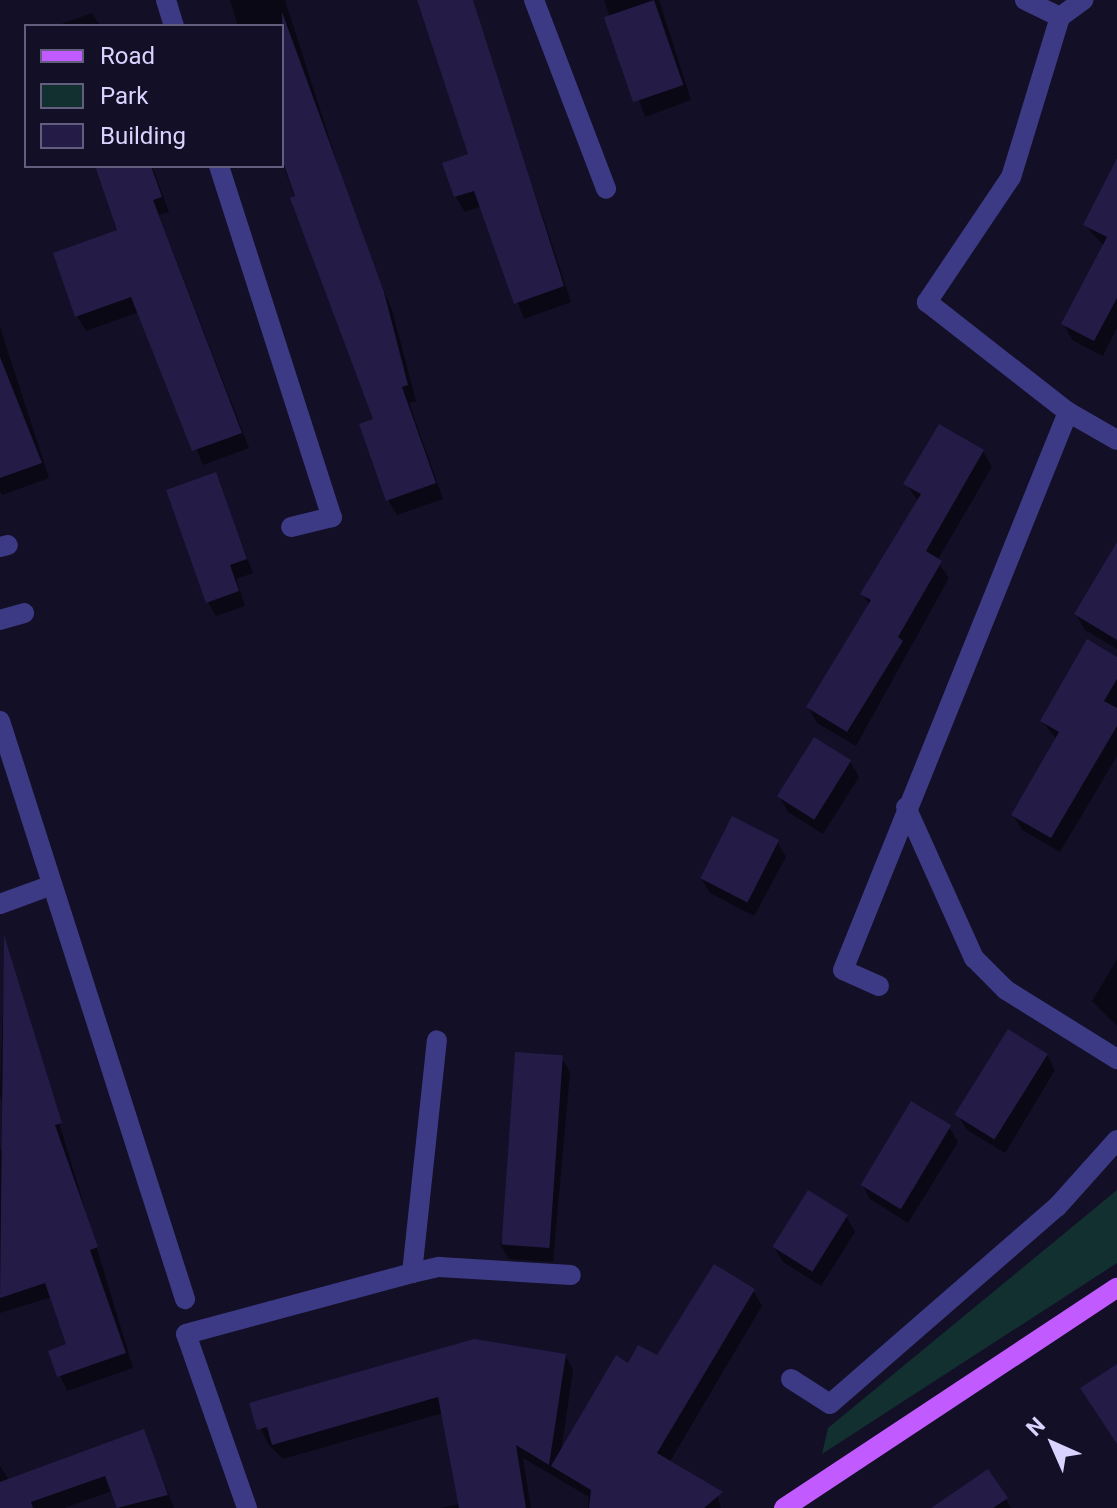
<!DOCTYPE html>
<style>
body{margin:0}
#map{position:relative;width:1117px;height:1508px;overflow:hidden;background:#130f26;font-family:Roboto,sans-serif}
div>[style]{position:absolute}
.green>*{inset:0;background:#12302f}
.shadow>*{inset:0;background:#0007}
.building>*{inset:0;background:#241b47;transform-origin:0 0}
.minor>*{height:20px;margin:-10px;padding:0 10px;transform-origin:10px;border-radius:10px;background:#3d3a85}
.major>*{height:20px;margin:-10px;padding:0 10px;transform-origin:10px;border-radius:10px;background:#c25bff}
span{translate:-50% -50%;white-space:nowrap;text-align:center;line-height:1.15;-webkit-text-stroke:6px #130f26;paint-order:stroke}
.legend{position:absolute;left:24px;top:24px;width:260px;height:144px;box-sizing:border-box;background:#130f26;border:2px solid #625e7d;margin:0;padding:10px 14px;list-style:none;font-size:24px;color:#d9d4ff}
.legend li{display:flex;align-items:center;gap:16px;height:40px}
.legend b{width:40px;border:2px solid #625e7d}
.north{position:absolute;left:1013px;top:1404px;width:80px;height:80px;-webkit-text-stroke:6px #130f26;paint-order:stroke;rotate:315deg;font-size:22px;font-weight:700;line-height:32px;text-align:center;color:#d9d4ff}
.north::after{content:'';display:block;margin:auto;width:28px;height:36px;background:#d9d4ff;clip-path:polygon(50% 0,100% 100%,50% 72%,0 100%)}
</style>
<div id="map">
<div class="green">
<div style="clip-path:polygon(1117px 1190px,1117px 1263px,822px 1454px,828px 1428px)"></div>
</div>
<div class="shadow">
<div style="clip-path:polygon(230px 0,285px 0,359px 231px,392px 310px,416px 401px,409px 403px,443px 499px,397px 515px,388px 500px,362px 425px,376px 420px,282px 162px,282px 26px,238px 26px)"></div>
<div style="clip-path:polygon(417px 0,471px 0,571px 302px,524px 319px,481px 206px,465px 212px,456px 197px,445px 164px,470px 155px)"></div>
<div style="clip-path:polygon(604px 0,659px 0,691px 100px,645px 117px)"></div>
<div style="clip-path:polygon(92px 13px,100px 26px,56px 26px)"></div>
<div style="clip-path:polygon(1117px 158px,1117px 328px,1103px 356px,1072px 340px,1064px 324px,1104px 246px,1085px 225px)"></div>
<div style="clip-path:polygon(96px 166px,152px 166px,169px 212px,159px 215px,249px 448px,203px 465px,139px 312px,86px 331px,77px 316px,56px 255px,119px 232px)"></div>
<div style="clip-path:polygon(0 327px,49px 478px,2px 495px,0 491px)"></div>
<div style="clip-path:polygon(983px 451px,992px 467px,937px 561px,949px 578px,856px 746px,817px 723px,808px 707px,870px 606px,863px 594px,919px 502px,906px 484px)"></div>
<div style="clip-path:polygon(215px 475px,253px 573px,236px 579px,245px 606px,216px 616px,208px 602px)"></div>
<div style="clip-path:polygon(1117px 545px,1117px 649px,1085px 630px,1076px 614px)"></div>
<div style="clip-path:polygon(1117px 659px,1117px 756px,1060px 852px,1022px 830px,1013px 815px,1057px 740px,1042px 721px)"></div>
<div style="clip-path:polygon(850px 761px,859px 777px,823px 834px,788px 812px,779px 796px)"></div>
<div style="clip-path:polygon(777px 842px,786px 857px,754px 916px,710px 893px,701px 878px)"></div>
<div style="clip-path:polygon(5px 943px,133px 1368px,67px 1391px,50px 1352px,69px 1345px,52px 1297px,0 1313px,0 1150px,15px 1145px,0 1095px)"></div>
<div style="clip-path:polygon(1117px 959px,1117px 1026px,1092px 1001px)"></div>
<div style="clip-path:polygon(1047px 1055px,1055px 1070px,1005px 1153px,967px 1130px,958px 1115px)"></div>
<div style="clip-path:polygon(561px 1057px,570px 1072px,553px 1262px,509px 1259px,500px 1244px)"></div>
<div style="clip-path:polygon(949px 1127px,958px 1142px,908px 1223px,870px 1199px,862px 1184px)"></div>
<div style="clip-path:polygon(846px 1216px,855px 1232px,821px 1286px,783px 1262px,774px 1247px)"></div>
<div style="clip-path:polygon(753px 1290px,762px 1306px,669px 1463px,716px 1491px,721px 1508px,588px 1508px,589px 1497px,523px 1458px,531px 1508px,440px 1508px,460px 1504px,443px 1413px,283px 1459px,268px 1444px,251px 1405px,565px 1355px,573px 1370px,561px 1452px,628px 1366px,657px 1358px)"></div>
<div style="clip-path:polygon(143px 1431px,174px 1508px,119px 1508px,112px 1491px,64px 1508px,0 1508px,0 1466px,9px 1480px)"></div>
<div style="clip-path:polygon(1006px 1499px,1011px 1508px,938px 1508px)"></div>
</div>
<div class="building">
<div style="clip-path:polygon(417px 0,473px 0,564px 286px,514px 304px,474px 191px,454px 197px,442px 163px,468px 154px)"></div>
<div style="left:654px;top:0;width:90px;height:53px;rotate:71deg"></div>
<div style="clip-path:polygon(282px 12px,384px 292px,408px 385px,402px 387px,436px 483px,386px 501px,359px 424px,373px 419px,290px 198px,295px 196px,282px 159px)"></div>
<div style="clip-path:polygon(1117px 158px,1117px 298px,1094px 341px,1061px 324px,1107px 237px,1083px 225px)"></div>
<div style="clip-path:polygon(95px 166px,151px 166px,162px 197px,153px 200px,242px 433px,192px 451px,131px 297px,75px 317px,53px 253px,117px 230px)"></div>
<div style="clip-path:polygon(0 357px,42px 463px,0 478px)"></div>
<div style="clip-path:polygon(939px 424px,984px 450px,926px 551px,942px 561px,898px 637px,903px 641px,847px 732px,806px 707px,871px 600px,860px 594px,921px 494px,903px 484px)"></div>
<div style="clip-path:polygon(216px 472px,247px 559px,230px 565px,239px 591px,206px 603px,166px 490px)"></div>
<div style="clip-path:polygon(1117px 542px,1117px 640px,1074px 614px)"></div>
<div style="clip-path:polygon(1087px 639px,1117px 657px,1117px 679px,1104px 701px,1117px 708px,1117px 726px,1051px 838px,1011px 815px,1059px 732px,1040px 721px)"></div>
<div style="left:814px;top:737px;width:44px;height:70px;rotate:32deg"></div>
<div style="left:732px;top:816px;width:53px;height:70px;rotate:27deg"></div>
<div style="clip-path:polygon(4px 935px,62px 1123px,55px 1125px,98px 1247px,90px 1250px,126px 1353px,57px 1377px,48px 1351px,66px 1344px,45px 1283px,0 1298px)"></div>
<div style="left:1008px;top:1029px;width:47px;height:101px;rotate:32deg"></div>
<div style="left:515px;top:1052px;width:48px;height:193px;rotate:4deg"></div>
<div style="left:911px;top:1101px;width:47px;height:98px;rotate:31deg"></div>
<div style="left:808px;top:1190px;width:47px;height:67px;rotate:32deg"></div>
<div style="clip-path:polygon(714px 1264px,755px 1289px,657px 1453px,723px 1492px,704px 1508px,589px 1508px,591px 1490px,551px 1466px,616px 1355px,628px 1363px,638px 1345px,657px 1355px)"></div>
<div style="clip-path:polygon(474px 1339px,566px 1354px,549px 1465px,516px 1445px,526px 1508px,459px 1508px,438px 1397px,272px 1445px,267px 1427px,257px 1430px,249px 1403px)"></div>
<div style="clip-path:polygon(1117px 1364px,1117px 1444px,1080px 1388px)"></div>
<div style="clip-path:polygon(144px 1429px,168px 1495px,117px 1508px,105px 1476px,31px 1502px,33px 1508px,0 1508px,0 1482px)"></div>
<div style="clip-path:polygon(988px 1469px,1008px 1498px,993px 1508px,931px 1508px)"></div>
</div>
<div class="minor">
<div style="left:166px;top:0;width:27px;rotate:73deg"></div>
<div style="left:534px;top:0;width:202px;rotate:69.1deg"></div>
<div style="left:1025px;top:0;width:39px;rotate:26deg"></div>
<div style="left:1060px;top:17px;width:167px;rotate:107deg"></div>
<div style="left:1011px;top:177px;width:151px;rotate:123.9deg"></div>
<div style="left:927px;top:302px;width:179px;rotate:38deg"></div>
<div style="left:1068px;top:412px;width:56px;rotate:29.7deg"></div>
<div style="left:1060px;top:17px;width:29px;rotate:-36deg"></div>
<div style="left:219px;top:166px;width:369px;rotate:72.2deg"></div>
<div style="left:332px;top:517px;width:42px;rotate:166.3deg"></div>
<div style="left:0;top:547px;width:8px;rotate:-14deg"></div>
<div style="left:0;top:620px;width:25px;rotate:-16deg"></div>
<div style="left:0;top:721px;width:607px;rotate:72.25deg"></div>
<div style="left:906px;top:807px;width:166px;rotate:65.8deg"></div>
<div style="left:974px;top:958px;width:45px;rotate:45deg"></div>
<div style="left:1006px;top:990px;width:131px;rotate:31.9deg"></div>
<div style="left:0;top:904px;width:55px;rotate:-20.1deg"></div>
<div style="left:879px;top:986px;width:39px;rotate:-156deg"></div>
<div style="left:843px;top:970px;width:602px;rotate:-68.04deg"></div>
<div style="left:412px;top:1273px;width:28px;rotate:-13deg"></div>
<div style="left:439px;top:1267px;width:132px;rotate:3.5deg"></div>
<div style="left:791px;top:1379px;width:46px;rotate:32.7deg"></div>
<div style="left:830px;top:1404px;width:301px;rotate:-41deg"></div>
<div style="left:1057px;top:1207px;width:90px;rotate:-48.2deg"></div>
<div style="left:247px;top:1508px;width:184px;rotate:-109.3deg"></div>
<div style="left:186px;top:1334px;width:234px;rotate:-15.1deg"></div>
<div style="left:412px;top:1273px;width:234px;rotate:-83.9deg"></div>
</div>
<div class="major">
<div style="left:784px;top:1508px;width:399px;rotate:-33.5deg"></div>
</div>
<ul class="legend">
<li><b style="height:10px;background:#c25bff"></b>Road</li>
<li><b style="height:22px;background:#12302f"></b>Park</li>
<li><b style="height:22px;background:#241b47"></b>Building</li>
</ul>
<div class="north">N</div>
</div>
